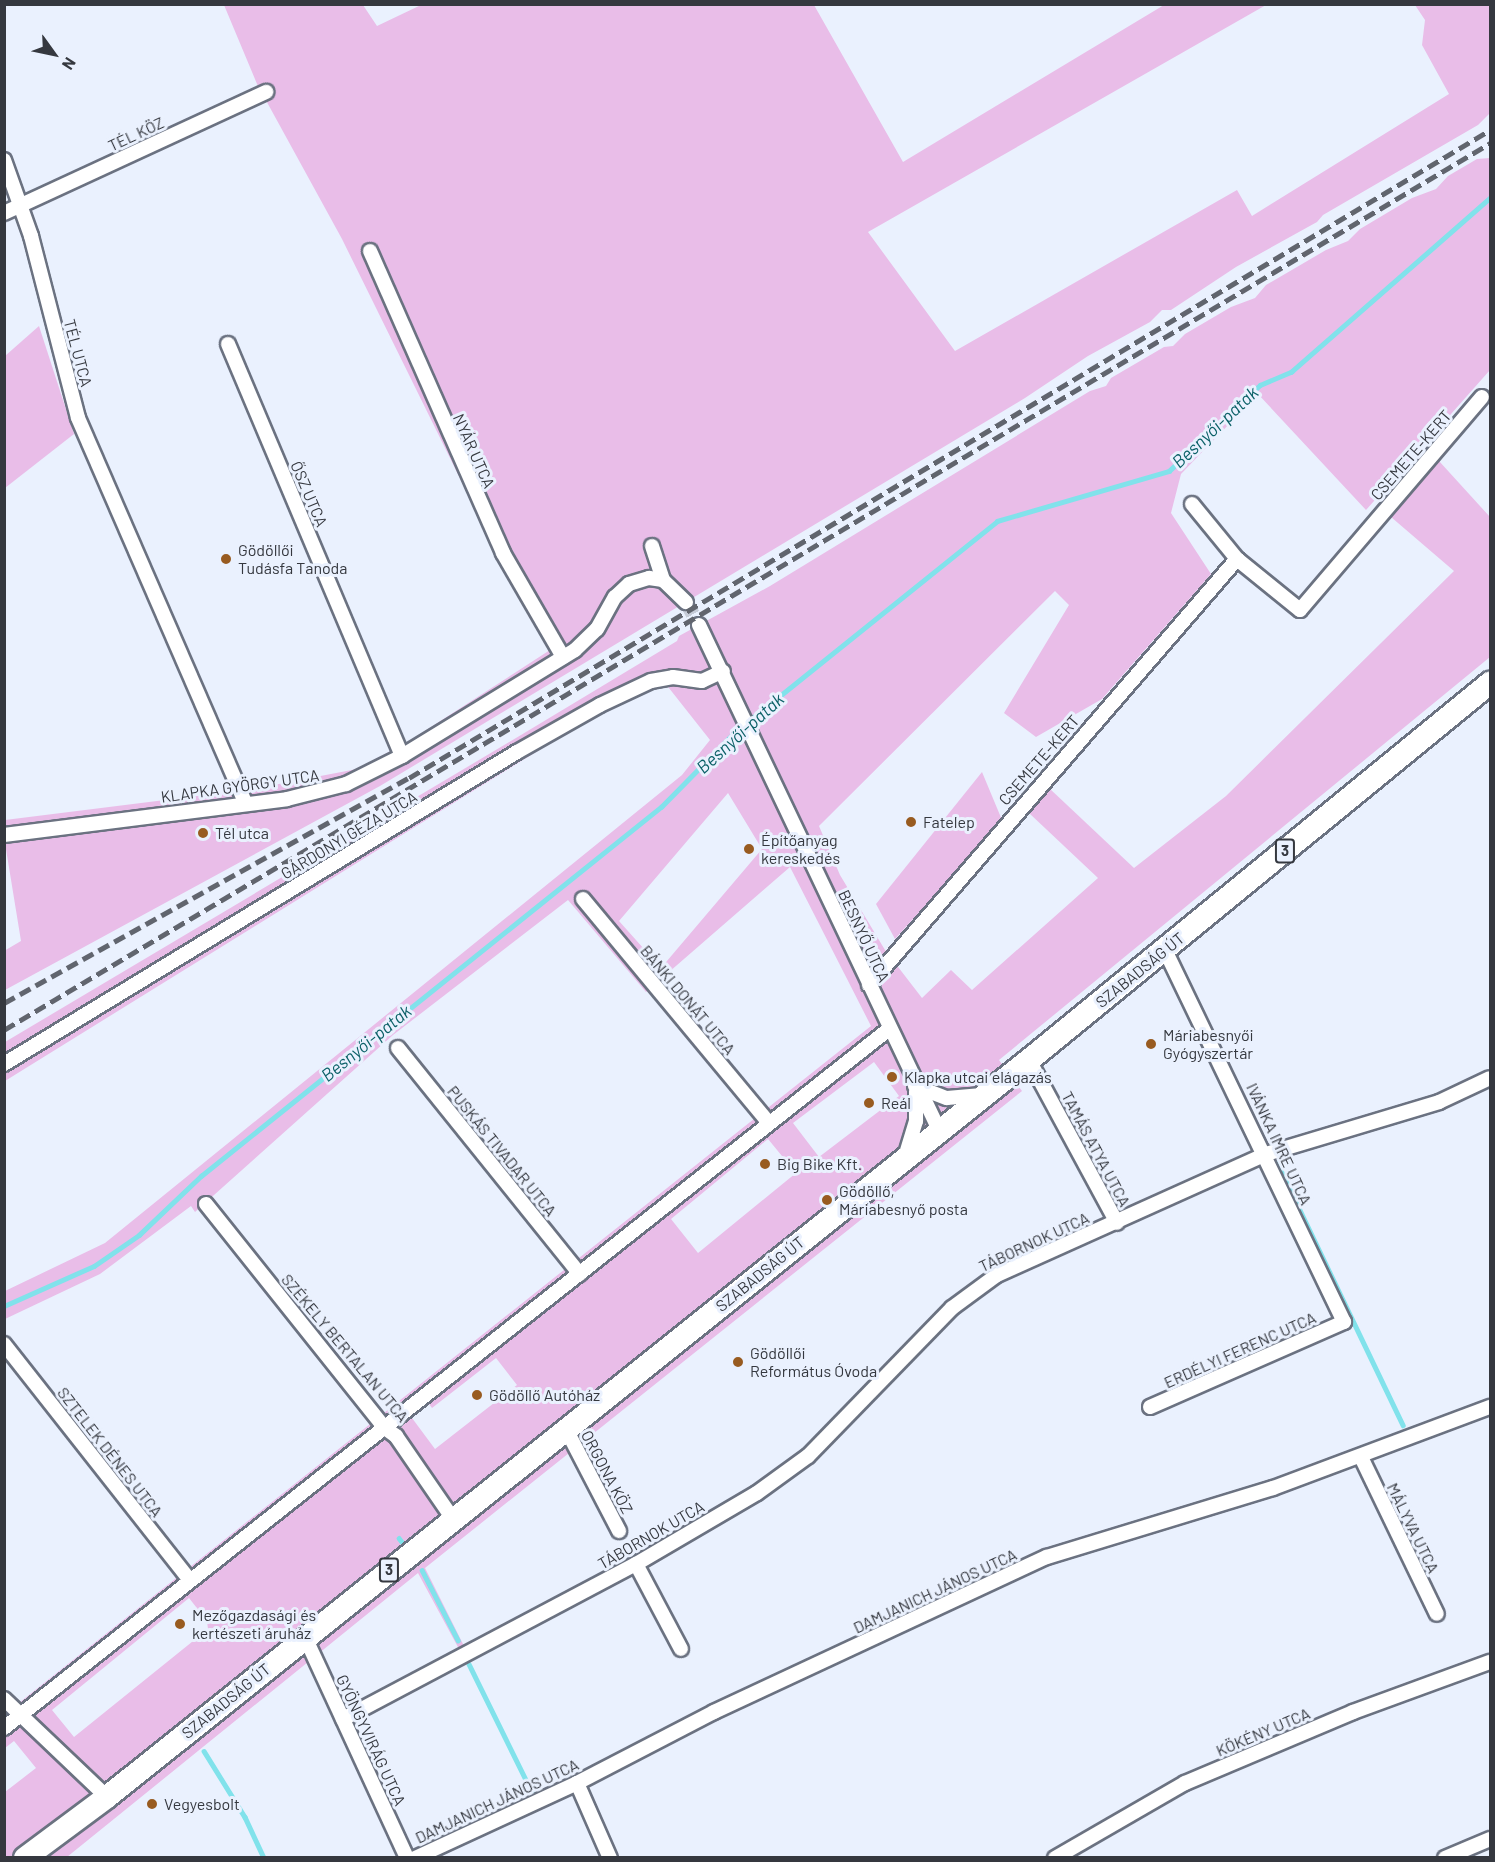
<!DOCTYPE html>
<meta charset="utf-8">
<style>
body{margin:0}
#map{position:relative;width:1495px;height:1862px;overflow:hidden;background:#eaf1fe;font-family:Barlow,sans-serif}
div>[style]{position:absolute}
.green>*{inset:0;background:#e9bde8}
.stream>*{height:4.5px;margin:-2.25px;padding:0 2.25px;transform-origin:2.25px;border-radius:2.25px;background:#81e2eb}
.street-tunnel>*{height:14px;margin-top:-7px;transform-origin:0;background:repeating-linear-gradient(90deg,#c6ccd8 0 14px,transparent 0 21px)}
.roads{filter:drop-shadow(2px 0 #6b7281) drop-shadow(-2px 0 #6b7281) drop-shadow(0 2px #6b7281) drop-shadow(0 -2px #6b7281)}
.street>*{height:14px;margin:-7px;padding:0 7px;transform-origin:7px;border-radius:7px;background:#fff}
.primary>*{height:22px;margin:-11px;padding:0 11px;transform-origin:11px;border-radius:11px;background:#fff}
.rail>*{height:4.5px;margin-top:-2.25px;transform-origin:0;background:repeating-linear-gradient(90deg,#61656e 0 12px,transparent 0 18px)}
.dots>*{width:16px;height:16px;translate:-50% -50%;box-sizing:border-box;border:3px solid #eaf1fe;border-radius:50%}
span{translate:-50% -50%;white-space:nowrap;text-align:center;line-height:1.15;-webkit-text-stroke:6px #eaf1fe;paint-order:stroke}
.shield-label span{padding:2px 4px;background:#eaf1fe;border:2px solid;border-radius:4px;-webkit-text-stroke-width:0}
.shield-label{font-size:15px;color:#35383f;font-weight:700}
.street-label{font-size:16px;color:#35383f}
.poi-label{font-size:16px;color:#35383f}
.left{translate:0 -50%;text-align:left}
.water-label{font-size:18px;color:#0c6168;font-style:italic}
.frame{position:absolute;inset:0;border:6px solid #35383f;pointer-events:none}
.north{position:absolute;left:24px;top:24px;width:60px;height:60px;-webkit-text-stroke:4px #eaf1fe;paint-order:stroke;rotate:123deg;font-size:16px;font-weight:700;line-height:24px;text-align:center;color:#35383f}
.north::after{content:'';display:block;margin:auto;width:21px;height:27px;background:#35383f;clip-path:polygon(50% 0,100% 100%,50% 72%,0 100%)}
</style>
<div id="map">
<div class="green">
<div style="clip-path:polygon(224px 5px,363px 5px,377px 26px,421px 5px,814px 5px,903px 162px,1164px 5px,1266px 5px,868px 232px,955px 351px,1237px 190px,1252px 216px,1449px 94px,1422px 45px,1425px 20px,1415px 5px,1490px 5px,1490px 113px,1478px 125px,1323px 215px,1317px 222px,1236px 267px,1171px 310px,1162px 310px,1150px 322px,1088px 356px,1025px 398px,380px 786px,5px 990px,4px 951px,21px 941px,5px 843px,5px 820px,253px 789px,357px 769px,411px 740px,550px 650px,519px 598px,342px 239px,257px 84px)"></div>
<div style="clip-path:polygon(evenodd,1490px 158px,1490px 370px,1366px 510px,1258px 394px,1181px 474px,1171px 513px,1211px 574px,1102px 699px,1036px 737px,1004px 713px,1069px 605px,1055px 591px,819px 826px,840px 875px,885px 950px,922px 998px,951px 970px,972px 990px,1098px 878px,1029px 813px,1049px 788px,1134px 868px,1226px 796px,1454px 571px,1391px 517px,1439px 461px,1490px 517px,1490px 657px,999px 1060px,1022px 1091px,425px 1568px,464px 1646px,459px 1649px,418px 1573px,67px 1857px,5px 1857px,5px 1792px,36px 1768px,14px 1741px,5px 1748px,5px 1714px,871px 1026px,790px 867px,646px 992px,568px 900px,393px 1035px,195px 1212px,191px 1206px,100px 1274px,5px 1319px,5px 1291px,105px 1243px,682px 775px,710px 740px,665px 683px,581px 724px,5px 1081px,5px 1042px,521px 735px,677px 641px,679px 636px,770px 586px,1090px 391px,1106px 386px,1111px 378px,1164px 347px,1173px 346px,1185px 334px,1231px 307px,1255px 298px,1266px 285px,1326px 250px,1348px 241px,1360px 229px,1412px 198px,1436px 189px,1448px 176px,1477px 159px,1490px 158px,728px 793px,762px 849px,661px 968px,619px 921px,728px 793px,1490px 158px,874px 1062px,899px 1096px,819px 1157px,793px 1123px,874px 1062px,1490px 158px,768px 1139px,796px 1173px,698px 1253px,671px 1219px,768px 1139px,1490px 158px,496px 1358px,517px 1385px,435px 1449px,412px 1418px,429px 1404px,432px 1408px,496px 1358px,1490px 158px,189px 1598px,207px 1621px,208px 1629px,74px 1737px,52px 1710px,189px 1598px)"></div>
<div style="clip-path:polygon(39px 326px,74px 434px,5px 488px,5px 356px)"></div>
<div style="clip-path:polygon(982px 772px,1002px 820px,895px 939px,876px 904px)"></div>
</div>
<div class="stream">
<div style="left:1276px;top:1160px;width:294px;rotate:64.4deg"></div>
<div style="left:4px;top:1306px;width:98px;rotate:-24deg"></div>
<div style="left:94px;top:1266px;width:55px;rotate:-34.6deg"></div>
<div style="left:139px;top:1235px;width:86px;rotate:-43.6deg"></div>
<div style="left:201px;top:1176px;width:590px;rotate:-38.74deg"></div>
<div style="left:661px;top:807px;width:105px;rotate:-45.4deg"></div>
<div style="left:735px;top:732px;width:336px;rotate:-38.8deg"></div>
<div style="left:997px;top:521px;width:179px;rotate:-16.2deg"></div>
<div style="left:1169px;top:471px;width:125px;rotate:-43.4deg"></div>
<div style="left:1260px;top:385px;width:34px;rotate:-23deg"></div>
<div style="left:1291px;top:372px;width:264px;rotate:-41.2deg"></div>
<div style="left:399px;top:1538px;width:5px;rotate:53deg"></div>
<div style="left:422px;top:1570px;width:79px;rotate:62.8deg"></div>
<div style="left:469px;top:1664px;width:143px;rotate:63.8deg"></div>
<div style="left:204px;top:1751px;width:78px;rotate:58.2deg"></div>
<div style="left:245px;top:1817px;width:45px;rotate:65.1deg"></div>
</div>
<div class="street-tunnel">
<div style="left:686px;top:602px;width:26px;rotate:61deg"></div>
</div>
<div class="roads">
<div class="street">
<div style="left:4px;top:160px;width:81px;rotate:70.4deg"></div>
<div style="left:31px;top:236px;width:188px;rotate:75.5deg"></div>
<div style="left:78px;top:418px;width:419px;rotate:66.5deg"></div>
<div style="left:4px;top:213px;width:289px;rotate:-24.8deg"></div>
<div style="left:370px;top:251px;width:330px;rotate:66.2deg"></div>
<div style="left:503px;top:553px;width:120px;rotate:60deg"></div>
<div style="left:228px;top:344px;width:447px;rotate:67.1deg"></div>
<div style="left:652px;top:546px;width:36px;rotate:72deg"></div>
<div style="left:1237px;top:559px;width:81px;rotate:39deg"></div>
<div style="left:1300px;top:610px;width:280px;rotate:-49.5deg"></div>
<div style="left:699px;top:625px;width:559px;rotate:64.58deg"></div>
<div style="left:4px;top:835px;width:285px;rotate:-7.2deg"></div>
<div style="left:287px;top:799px;width:61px;rotate:-14.3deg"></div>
<div style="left:346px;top:784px;width:63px;rotate:-26.6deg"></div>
<div style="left:402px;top:756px;width:203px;rotate:-31.5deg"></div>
<div style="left:575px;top:650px;width:30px;rotate:-44deg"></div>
<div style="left:597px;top:629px;width:37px;rotate:-61deg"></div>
<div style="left:615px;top:597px;width:19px;rotate:-43deg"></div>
<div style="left:629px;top:584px;width:21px;rotate:-17deg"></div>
<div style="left:649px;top:578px;width:14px;rotate:8deg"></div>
<div style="left:663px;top:580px;width:32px;rotate:44deg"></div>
<div style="left:583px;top:899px;width:290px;rotate:50.3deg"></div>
<div style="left:869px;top:985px;width:563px;rotate:-49.18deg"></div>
<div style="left:1237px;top:559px;width:71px;rotate:-129.3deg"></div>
<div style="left:398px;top:1048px;width:290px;rotate:51.2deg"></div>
<div style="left:1029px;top:1060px;width:185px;rotate:61.6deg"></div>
<div style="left:4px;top:1064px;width:600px;rotate:-31.31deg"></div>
<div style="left:517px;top:752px;width:95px;rotate:-29.5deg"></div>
<div style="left:600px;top:705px;width:56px;rotate:-25.2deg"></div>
<div style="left:651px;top:681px;width:22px;rotate:-10deg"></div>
<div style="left:673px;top:677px;width:29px;rotate:8deg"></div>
<div style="left:702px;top:681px;width:23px;rotate:-25deg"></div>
<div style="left:915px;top:1086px;width:34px;rotate:21deg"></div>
<div style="left:947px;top:1098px;width:32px;rotate:-5deg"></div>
<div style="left:905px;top:1157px;width:38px;rotate:-73deg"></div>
<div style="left:916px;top:1121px;width:30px;rotate:-90deg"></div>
<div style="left:206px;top:1204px;width:287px;rotate:51.4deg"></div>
<div style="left:385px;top:1428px;width:14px;rotate:36deg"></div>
<div style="left:396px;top:1436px;width:101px;rotate:55.5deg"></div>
<div style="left:4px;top:1344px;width:300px;rotate:51.8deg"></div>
<div style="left:1150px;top:1407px;width:212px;rotate:-23.7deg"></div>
<div style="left:1344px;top:1322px;width:413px;rotate:-115.7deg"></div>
<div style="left:566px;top:1429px;width:115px;rotate:62.5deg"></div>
<div style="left:1361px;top:1457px;width:174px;rotate:64.2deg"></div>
<div style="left:636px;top:1564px;width:96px;rotate:62.1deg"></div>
<div style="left:305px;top:1637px;width:243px;rotate:65.2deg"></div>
<div style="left:4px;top:1699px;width:142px;rotate:43.6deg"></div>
<div style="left:343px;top:1719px;width:331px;rotate:-27.9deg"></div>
<div style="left:636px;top:1564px;width:140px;rotate:-30.4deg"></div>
<div style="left:757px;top:1493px;width:63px;rotate:-36deg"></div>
<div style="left:808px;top:1456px;width:206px;rotate:-45.8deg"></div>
<div style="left:952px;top:1308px;width:56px;rotate:-36.3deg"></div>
<div style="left:997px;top:1275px;width:295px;rotate:-24.2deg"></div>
<div style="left:1266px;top:1154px;width:181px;rotate:-16.7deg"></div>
<div style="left:1439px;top:1102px;width:56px;rotate:-25.2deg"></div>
<div style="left:4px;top:1728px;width:1128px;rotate:-38.3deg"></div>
<div style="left:577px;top:1783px;width:82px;rotate:66.3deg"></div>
<div style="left:415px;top:1858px;width:179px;rotate:-24.8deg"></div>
<div style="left:577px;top:1783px;width:154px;rotate:-27.4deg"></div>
<div style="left:714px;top:1712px;width:367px;rotate:-25deg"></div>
<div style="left:1047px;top:1557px;width:236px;rotate:-17deg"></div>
<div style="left:1273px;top:1488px;width:232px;rotate:-20.5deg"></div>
<div style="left:1055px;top:1858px;width:150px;rotate:-30deg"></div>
<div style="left:1185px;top:1783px;width:182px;rotate:-22.9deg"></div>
<div style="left:1353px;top:1712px;width:146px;rotate:-20.1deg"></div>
<div style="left:1445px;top:1858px;width:49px;rotate:-22.9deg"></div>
</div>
<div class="primary">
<div style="left:25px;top:1858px;width:102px;rotate:-36.6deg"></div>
<div style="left:107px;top:1797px;width:1180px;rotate:-38.64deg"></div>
<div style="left:1029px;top:1060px;width:596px;rotate:-39.28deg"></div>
</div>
</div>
<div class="rail">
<div style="left:4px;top:1003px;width:463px;rotate:-29.1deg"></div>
<div style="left:409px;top:778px;width:1260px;rotate:-30.94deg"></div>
<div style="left:4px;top:1030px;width:1731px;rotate:-30.83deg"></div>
</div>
<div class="dots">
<div style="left:226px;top:559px;background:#985b20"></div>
<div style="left:911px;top:822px;background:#985b20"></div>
<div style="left:203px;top:833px;background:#985b20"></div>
<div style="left:749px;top:849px;background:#985b20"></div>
<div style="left:1151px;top:1044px;background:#985b20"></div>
<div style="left:892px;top:1077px;background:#985b20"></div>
<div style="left:869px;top:1103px;background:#985b20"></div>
<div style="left:765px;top:1164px;background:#985b20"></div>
<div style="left:827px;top:1200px;background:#985b20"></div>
<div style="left:738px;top:1362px;background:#985b20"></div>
<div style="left:477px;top:1395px;background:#985b20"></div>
<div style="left:180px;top:1624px;background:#985b20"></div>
<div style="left:152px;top:1804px;background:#985b20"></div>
</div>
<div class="shield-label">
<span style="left:1285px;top:851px">3</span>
<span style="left:389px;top:1570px">3</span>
</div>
<div class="street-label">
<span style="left:136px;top:134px;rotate:-25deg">TÉL KÖZ</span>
<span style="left:78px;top:353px;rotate:75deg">TÉL UTCA</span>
<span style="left:474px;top:451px;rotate:66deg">NYÁR UTCA</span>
<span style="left:1411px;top:455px;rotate:-49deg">CSEMETE-KERT</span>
<span style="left:309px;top:494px;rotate:67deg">ŐSZ UTCA</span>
<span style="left:1039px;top:760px;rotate:-49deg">CSEMETE-KERT</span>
<span style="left:240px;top:786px;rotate:-8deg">KLAPKA GYÖRGY UTCA</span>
<span style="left:349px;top:835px;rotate:-31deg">GÁRDONYI GÉZA UTCA</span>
<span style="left:864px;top:936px;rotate:65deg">BESNYŐ UTCA</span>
<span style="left:1140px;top:970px;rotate:-39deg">SZABADSÁG ÚT</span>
<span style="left:688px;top:1000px;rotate:50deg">BÁNKI DONÁT UTCA</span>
<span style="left:1279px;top:1144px;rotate:65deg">IVÁNKA IMRE UTCA</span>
<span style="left:1096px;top:1149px;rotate:62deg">TAMÁS ATYA UTCA</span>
<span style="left:502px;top:1151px;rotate:51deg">PUSKÁS TIVADAR UTCA</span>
<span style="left:1034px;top:1242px;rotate:-25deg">TÁBORNOK UTCA</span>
<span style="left:760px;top:1274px;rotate:-39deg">SZABADSÁG ÚT</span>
<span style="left:345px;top:1348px;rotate:50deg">SZÉKELY BERTALAN UTCA</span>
<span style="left:1240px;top:1350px;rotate:-24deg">ERDÉLYI FERENC UTCA</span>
<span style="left:110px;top:1452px;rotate:52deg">SZTELEK DÉNES UTCA</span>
<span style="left:607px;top:1472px;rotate:62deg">ORGONA KÖZ</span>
<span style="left:1413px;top:1528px;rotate:64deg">MÁLYVA UTCA</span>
<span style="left:651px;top:1535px;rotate:-30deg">TÁBORNOK UTCA</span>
<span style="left:935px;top:1591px;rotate:-25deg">DAMJANICH JÁNOS UTCA</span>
<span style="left:226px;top:1701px;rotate:-39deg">SZABADSÁG ÚT</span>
<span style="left:1263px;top:1732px;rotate:-23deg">KÖKÉNY UTCA</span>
<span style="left:371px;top:1740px;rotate:65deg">GYÖNGYVIRÁG UTCA</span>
<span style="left:497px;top:1801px;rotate:-25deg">DAMJANICH JÁNOS UTCA</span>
</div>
<div class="poi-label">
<span class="left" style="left:238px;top:559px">Gödöllői<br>Tudásfa Tanoda</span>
<span class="left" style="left:923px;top:822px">Fatelep</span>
<span class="left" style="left:215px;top:833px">Tél utca</span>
<span class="left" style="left:761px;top:849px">Építőanyag<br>kereskedés</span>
<span class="left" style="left:1163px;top:1044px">Máriabesnyői<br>Gyógyszertár</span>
<span class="left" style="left:904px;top:1077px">Klapka utcai elágazás</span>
<span class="left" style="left:881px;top:1103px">Reál</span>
<span class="left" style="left:777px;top:1164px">Big Bike Kft.</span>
<span class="left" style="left:839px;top:1200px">Gödöllő,<br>Máriabesnyő posta</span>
<span class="left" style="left:750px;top:1362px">Gödöllői<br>Református Óvoda</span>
<span class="left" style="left:489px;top:1395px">Gödöllő Autóház</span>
<span class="left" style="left:192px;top:1624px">Mezőgazdasági és<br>kertészeti áruház</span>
<span class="left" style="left:164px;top:1804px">Vegyesbolt</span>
</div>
<div class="water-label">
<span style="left:1215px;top:427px;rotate:-43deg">Besnyői-patak</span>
<span style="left:740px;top:733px;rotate:-42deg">Besnyői-patak</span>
<span style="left:366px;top:1043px;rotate:-39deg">Besnyői-patak</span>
</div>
<div class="frame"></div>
<div class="north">N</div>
</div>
